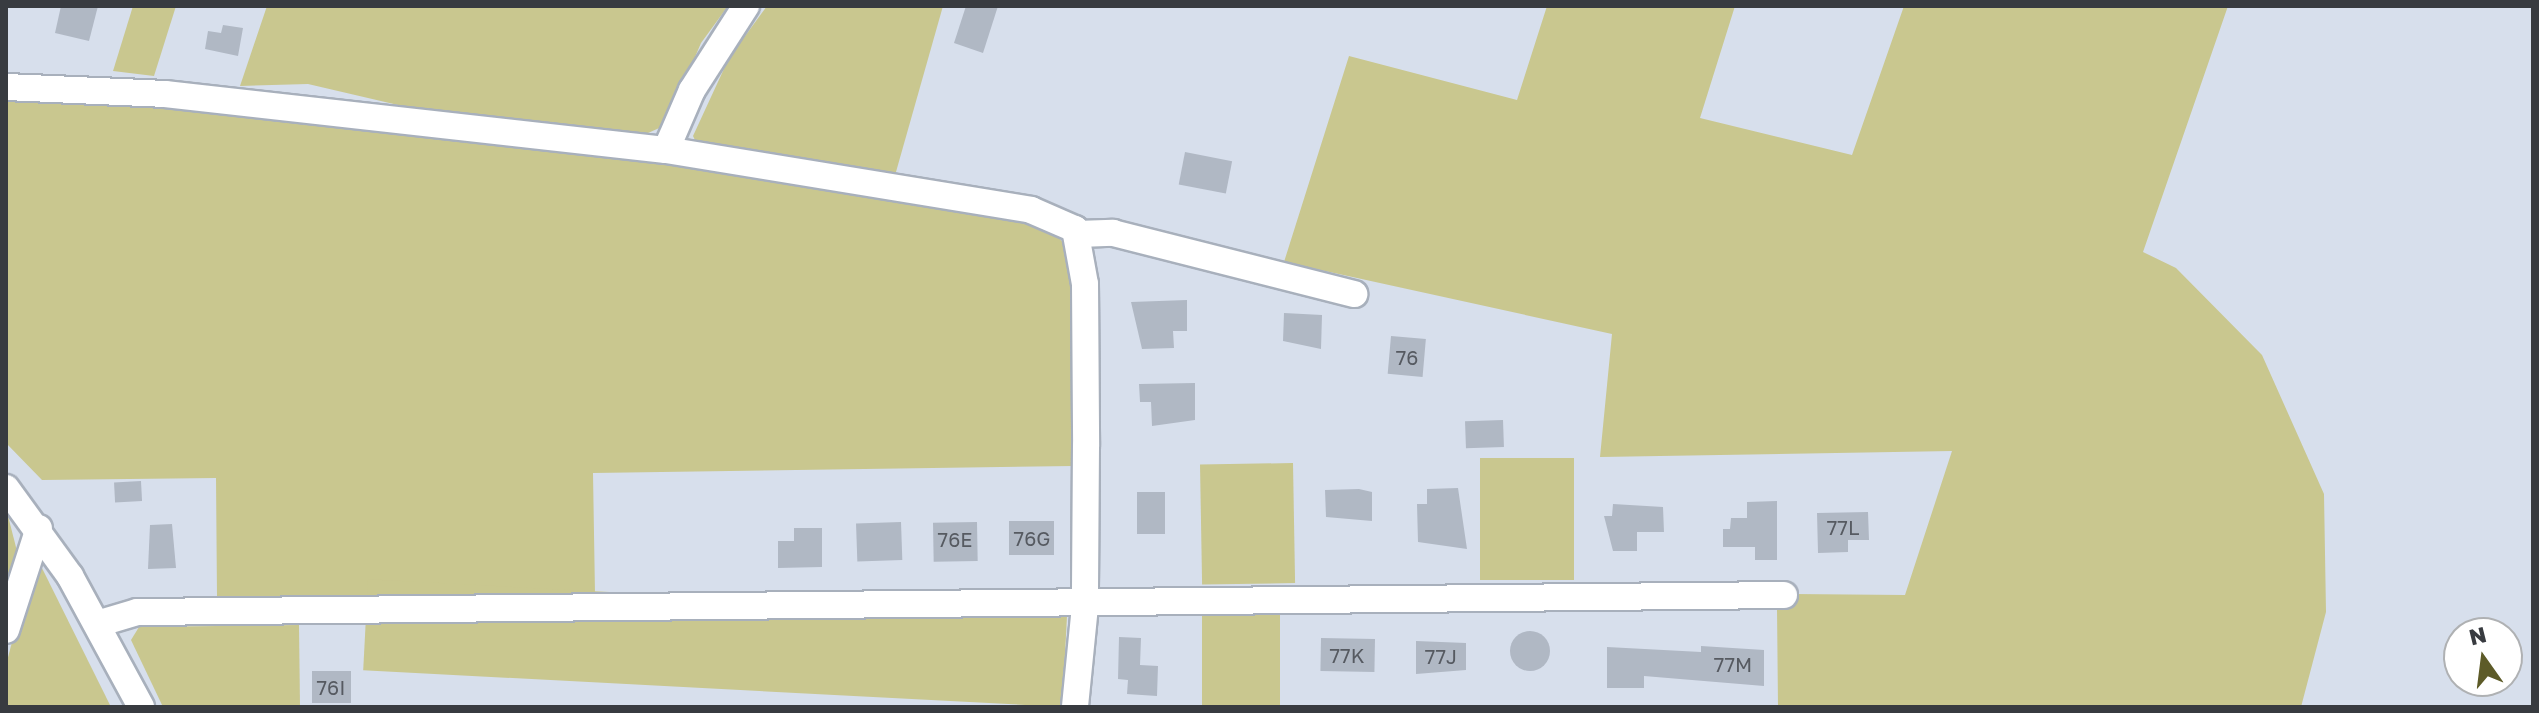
<!DOCTYPE html>
<style>
body{margin:0}
#map{position:relative;width:2539px;height:713px;overflow:hidden;background:#d7dfec;font-family:"Golos Text",sans-serif}
div>[style]{position:absolute}
.green>*{inset:0;background:#c9c78f;transform-origin:0 0}
.building>*{inset:0;background:#b0b8c4;transform-origin:0 0}
.round{border-radius:50%}
.roads{filter:drop-shadow(2px 0 #a8b0bc) drop-shadow(-2px 0 #a8b0bc) drop-shadow(0 2px #a8b0bc) drop-shadow(0 -2px #a8b0bc)}
.minor>*{height:26px;margin:-13px;padding:0 13px;transform-origin:13px;border-radius:13px;background:#fff}
span{translate:-50% -50%;white-space:nowrap;text-align:center;line-height:1.15;-webkit-text-stroke:7px #fff;paint-order:stroke}
.number-label{font-size:20px;color:#565a61}
.number-label span{-webkit-text-stroke-width:0}
.frame{position:absolute;inset:0;border:8px solid #383b40;pointer-events:none}
.north{position:absolute;left:2443px;top:617px;width:80px;height:80px;box-sizing:border-box;background:#fff;border:2px solid #afb1b3;border-radius:50%;rotate:346deg;font-size:22px;font-weight:700;line-height:32px;text-align:center;color:#383b40}
.north::after{content:'';display:block;margin:auto;width:28px;height:36px;background:#5d5b28;clip-path:polygon(50% 0,100% 100%,50% 72%,0 100%)}
</style>
<div id="map">
<div class="green">
<div style="clip-path:polygon(133px 6px,176px 6px,154px 76px,113px 71px)"></div>
<div style="clip-path:polygon(267px 6px,728px 6px,701px 43px,666px 125px,639px 137px,428px 112px,308px 84px,240px 86px)"></div>
<div style="clip-path:polygon(767px 6px,943px 6px,892px 186px,701px 153px,693px 136px,729px 58px)"></div>
<div style="clip-path:polygon(1547px 6px,1735px 6px,1700px 118px,1852px 155px,1904px 6px,2228px 6px,2143px 252px,2176px 268px,2262px 355px,2324px 494px,2326px 612px,2301px 707px,1778px 707px,1777px 609px,1792px 594px,1905px 595px,1952px 451px,1600px 457px,1612px 334px,1284px 262px,1349px 56px,1517px 100px)"></div>
<div style="clip-path:polygon(6px 94px,97px 98px,633px 159px,1041px 219px,1070px 250px,1073px 466px,593px 473px,595px 593px,217px 597px,216px 478px,42px 480px,6px 443px)"></div>
<div style="left:1574px;top:458px;width:122px;height:94px;rotate:90deg"></div>
<div style="left:1293px;top:463px;width:120px;height:93px;rotate:89deg"></div>
<div style="clip-path:polygon(6px 508px,18px 555px,6px 590px)"></div>
<div style="clip-path:polygon(35px 554px,111px 707px,6px 707px,6px 665px)"></div>
<div style="left:1202px;top:615px;width:78px;height:92px"></div>
<div style="left:1067px;top:616px;width:91px;height:700px;rotate:93deg"></div>
<div style="clip-path:polygon(299px 625px,300px 707px,163px 707px,131px 640px,139px 627px)"></div>
</div>
<div class="building">
<div style="clip-path:polygon(61px 6px,98px 6px,89px 41px,55px 33px)"></div>
<div style="clip-path:polygon(966px 6px,998px 6px,983px 53px,954px 43px)"></div>
<div style="clip-path:polygon(223px 25px,243px 28px,238px 56px,205px 49px,208px 31px,221px 33px)"></div>
<div style="left:1185px;top:152px;width:48px;height:33px;rotate:11deg"></div>
<div style="clip-path:polygon(1187px 300px,1187px 331px,1173px 331px,1174px 348px,1142px 349px,1131px 302px)"></div>
<div style="clip-path:polygon(1284px 313px,1322px 315px,1321px 349px,1283px 341px)"></div>
<div style="left:1391px;top:336px;width:35px;height:38px;rotate:5deg"></div>
<div style="clip-path:polygon(1195px 383px,1195px 420px,1152px 426px,1151px 402px,1140px 402px,1139px 384px)"></div>
<div style="left:1503px;top:420px;width:27px;height:38px;rotate:88deg"></div>
<div style="left:141px;top:481px;width:20px;height:27px;rotate:87deg"></div>
<div style="clip-path:polygon(1458px 488px,1467px 549px,1418px 542px,1417px 504px,1427px 504px,1427px 489px)"></div>
<div style="clip-path:polygon(1359px 489px,1372px 492px,1372px 521px,1326px 517px,1325px 490px)"></div>
<div style="left:1137px;top:492px;width:28px;height:42px"></div>
<div style="clip-path:polygon(1777px 501px,1777px 560px,1755px 560px,1755px 547px,1723px 547px,1723px 529px,1730px 529px,1731px 518px,1747px 518px,1747px 502px)"></div>
<div style="clip-path:polygon(1613px 504px,1663px 507px,1664px 532px,1637px 532px,1637px 551px,1613px 551px,1604px 516px,1612px 516px)"></div>
<div style="clip-path:polygon(1868px 512px,1869px 540px,1848px 540px,1848px 552px,1818px 553px,1817px 513px)"></div>
<div style="left:1054px;top:521px;width:34px;height:45px;rotate:90deg"></div>
<div style="left:901px;top:522px;width:38px;height:45px;rotate:88deg"></div>
<div style="left:977px;top:522px;width:39px;height:44px;rotate:89deg"></div>
<div style="clip-path:polygon(172px 524px,176px 568px,148px 569px,150px 525px)"></div>
<div style="clip-path:polygon(794px 528px,822px 528px,822px 567px,778px 568px,778px 541px,794px 541px)"></div>
<div class="round" style="left:1510px;top:631px;width:40px;height:40px"></div>
<div style="clip-path:polygon(1119px 637px,1141px 638px,1140px 665px,1158px 666px,1157px 696px,1127px 694px,1128px 680px,1118px 679px)"></div>
<div style="left:1321px;top:638px;width:54px;height:33px;rotate:1deg"></div>
<div style="clip-path:polygon(1416px 641px,1466px 643px,1466px 670px,1416px 674px)"></div>
<div style="clip-path:polygon(1701px 646px,1764px 650px,1764px 686px,1644px 676px,1644px 688px,1607px 688px,1607px 647px,1701px 652px)"></div>
<div style="left:312px;top:671px;width:39px;height:32px"></div>
</div>
<div class="roads">
<div class="minor">
<div style="left:6px;top:87px;width:159px;rotate:2.5deg"></div>
<div style="left:165px;top:94px;width:504px;rotate:6.38deg"></div>
<div style="left:666px;top:150px;width:65px;rotate:-66.6deg"></div>
<div style="left:692px;top:90px;width:100px;rotate:-57.3deg"></div>
<div style="left:666px;top:150px;width:370px;rotate:9.3deg"></div>
<div style="left:1031px;top:210px;width:48px;rotate:23.4deg"></div>
<div style="left:1075px;top:229px;width:56px;rotate:79.7deg"></div>
<div style="left:1085px;top:284px;width:162px;rotate:89.6deg"></div>
<div style="left:1086px;top:446px;width:160px;rotate:90.4deg"></div>
<div style="left:1085px;top:606px;width:101px;rotate:95.7deg"></div>
<div style="left:1078px;top:234px;width:35px;rotate:-2deg"></div>
<div style="left:1113px;top:233px;width:249px;rotate:14.2deg"></div>
<div style="left:6px;top:488px;width:109px;rotate:54deg"></div>
<div style="left:70px;top:576px;width:149px;rotate:61.5deg"></div>
<div style="left:97px;top:624px;width:42px;rotate:-16.7deg"></div>
<div style="left:137px;top:612px;width:1647px;rotate:-0.59deg"></div>
<div style="left:6px;top:630px;width:107px;rotate:-72.1deg"></div>
</div>
</div>
<div class="number-label">
<span style="left:1407px;top:357px">76</span>
<span style="left:1843px;top:527px">77L</span>
<span style="left:1032px;top:538px">76G</span>
<span style="left:955px;top:539px">76E</span>
<span style="left:1347px;top:655px">77K</span>
<span style="left:1441px;top:656px">77J</span>
<span style="left:1733px;top:664px">77M</span>
<span style="left:331px;top:687px">76I</span>
</div>
<div class="frame"></div>
<div class="north">N</div>
</div>
